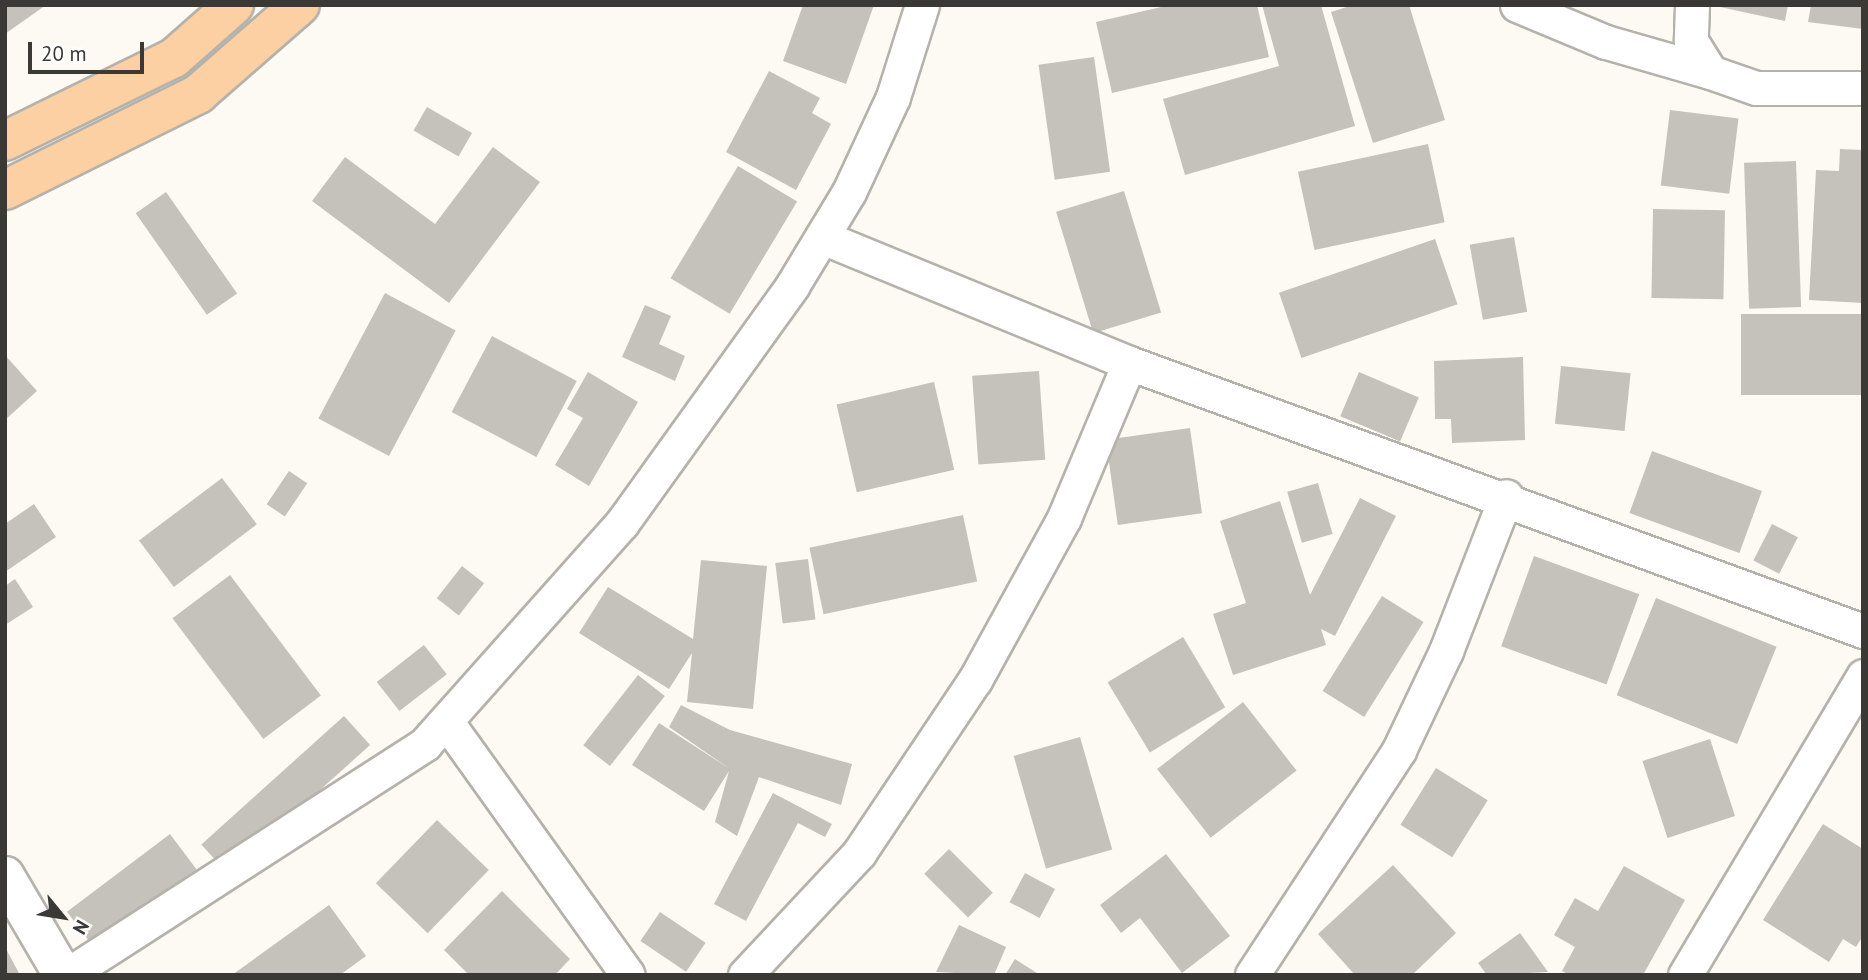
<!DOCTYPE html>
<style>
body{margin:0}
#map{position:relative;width:1868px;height:980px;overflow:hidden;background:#fdfaf3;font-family:"PT Sans",sans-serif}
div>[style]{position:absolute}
.building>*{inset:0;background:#c5c2bb;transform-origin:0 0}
.roads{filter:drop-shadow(2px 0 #b5b2ab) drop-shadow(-2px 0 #b5b2ab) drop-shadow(0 2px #b5b2ab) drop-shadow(0 -2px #b5b2ab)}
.minor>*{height:33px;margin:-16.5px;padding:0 16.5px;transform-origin:16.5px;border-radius:16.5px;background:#fff}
.tertiary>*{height:38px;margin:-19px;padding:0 19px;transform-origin:19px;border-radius:19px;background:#fff}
.primary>*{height:38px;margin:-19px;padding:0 19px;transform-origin:19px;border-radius:19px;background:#fcd0a2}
span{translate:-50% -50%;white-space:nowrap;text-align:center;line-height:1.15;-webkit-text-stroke:5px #fff;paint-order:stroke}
.frame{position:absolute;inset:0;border:7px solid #3a3936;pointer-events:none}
.north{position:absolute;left:28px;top:882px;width:70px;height:70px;-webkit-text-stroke:5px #fff;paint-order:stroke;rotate:120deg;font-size:19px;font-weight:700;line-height:28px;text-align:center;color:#3a3936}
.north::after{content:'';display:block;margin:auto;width:24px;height:32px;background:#3a3936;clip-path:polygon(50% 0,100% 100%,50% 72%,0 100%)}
.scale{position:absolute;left:28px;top:42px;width:116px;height:32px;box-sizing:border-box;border:4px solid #3a3936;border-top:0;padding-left:9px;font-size:21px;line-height:24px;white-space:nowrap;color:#3a3936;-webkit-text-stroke:5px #fff;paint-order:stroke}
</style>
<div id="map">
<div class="building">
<div style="clip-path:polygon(5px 5px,46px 5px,5px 34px)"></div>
<div style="clip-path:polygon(803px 5px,874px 5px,846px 84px,783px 61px)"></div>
<div style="clip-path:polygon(1170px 5px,1257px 5px,1269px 57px,1112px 93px,1096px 22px)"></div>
<div style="clip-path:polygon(1262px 5px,1321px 5px,1355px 126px,1185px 175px,1163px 99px,1279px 66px)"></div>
<div style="clip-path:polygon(1353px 5px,1409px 5px,1445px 120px,1373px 143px,1331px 12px)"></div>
<div style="clip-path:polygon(1711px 5px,1788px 5px,1785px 21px)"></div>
<div style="clip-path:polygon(1811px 5px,1863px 5px,1863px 29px,1808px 22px)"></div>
<div style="left:1094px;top:57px;width:116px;height:56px;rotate:82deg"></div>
<div style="clip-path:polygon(769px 71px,820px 98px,812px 113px,831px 124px,796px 190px,726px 152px)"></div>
<div style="left:427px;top:107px;width:52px;height:27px;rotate:30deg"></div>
<div style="left:1670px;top:110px;width:69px;height:76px;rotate:7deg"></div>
<div style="left:1428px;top:144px;width:80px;height:133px;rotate:78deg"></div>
<div style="clip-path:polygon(493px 147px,540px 182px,449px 303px,312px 201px,345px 157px,435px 224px)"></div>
<div style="clip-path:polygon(1840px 149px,1863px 150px,1863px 303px,1809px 300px,1816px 170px,1839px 171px)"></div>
<div style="left:1796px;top:161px;width:146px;height:52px;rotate:88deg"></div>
<div style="left:738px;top:166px;width:69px;height:131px;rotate:31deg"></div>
<div style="left:1124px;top:191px;width:127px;height:71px;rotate:73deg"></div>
<div style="left:166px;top:192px;width:124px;height:37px;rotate:55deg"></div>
<div style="left:1653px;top:209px;width:72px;height:89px;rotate:1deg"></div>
<div style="left:1514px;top:237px;width:76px;height:45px;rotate:80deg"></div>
<div style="left:1435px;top:239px;width:69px;height:165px;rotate:71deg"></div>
<div style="left:385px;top:293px;width:80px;height:142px;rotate:28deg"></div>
<div style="clip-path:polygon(645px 305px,671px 316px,659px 344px,685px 356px,675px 381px,622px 357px)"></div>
<div style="left:1863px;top:314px;width:81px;height:122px;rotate:90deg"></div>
<div style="left:492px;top:336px;width:96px;height:86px;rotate:28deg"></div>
<div style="clip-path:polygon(5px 355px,37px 391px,5px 420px)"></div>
<div style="clip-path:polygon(1523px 357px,1525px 440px,1452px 443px,1451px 419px,1435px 419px,1434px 361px)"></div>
<div style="left:1561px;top:366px;width:70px;height:58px;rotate:6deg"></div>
<div style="left:1039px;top:371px;width:89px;height:67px;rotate:86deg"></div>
<div style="clip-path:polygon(588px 372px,638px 402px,589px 486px,555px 465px,583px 418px,567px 409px)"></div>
<div style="left:1359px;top:372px;width:65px;height:48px;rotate:23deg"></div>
<div style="left:934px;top:382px;width:90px;height:100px;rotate:77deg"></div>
<div style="left:1190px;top:428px;width:86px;height:85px;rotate:82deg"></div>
<div style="left:1652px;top:451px;width:117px;height:66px;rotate:20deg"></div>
<div style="left:289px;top:471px;width:22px;height:40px;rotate:34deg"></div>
<div style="left:222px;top:478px;width:58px;height:104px;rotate:53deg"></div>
<div style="left:1318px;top:483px;width:53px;height:32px;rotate:74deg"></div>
<div style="clip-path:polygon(1360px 498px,1396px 516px,1335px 636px,1321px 629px,1326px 645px,1233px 675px,1213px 614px,1246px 603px,1220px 521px,1280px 501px,1310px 595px)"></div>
<div style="clip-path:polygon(34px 504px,56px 537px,5px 572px,5px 524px)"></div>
<div style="left:963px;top:515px;width:68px;height:157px;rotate:78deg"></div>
<div style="left:1772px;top:524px;width:29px;height:41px;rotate:27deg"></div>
<div style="left:1534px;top:556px;width:112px;height:96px;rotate:20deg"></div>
<div style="left:808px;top:559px;width:61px;height:33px;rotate:83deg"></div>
<div style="clip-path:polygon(701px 560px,767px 566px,753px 709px,687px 702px,692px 653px,669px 689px,579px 633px,608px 587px,693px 639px)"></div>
<div style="left:462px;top:566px;width:28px;height:41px;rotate:38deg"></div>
<div style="left:230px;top:575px;width:151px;height:72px;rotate:53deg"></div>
<div style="clip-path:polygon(15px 579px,33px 607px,5px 625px,5px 586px)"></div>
<div style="left:1382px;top:596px;width:49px;height:112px;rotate:32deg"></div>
<div style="left:1656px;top:598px;width:130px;height:105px;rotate:22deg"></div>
<div style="left:1183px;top:637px;width:82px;height:88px;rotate:59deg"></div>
<div style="left:424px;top:645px;width:37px;height:60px;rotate:52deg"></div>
<div style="left:638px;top:675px;width:34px;height:89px;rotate:38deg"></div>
<div style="left:1243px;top:702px;width:87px;height:109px;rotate:52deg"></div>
<div style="clip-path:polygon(681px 705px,730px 730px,852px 764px,841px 805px,759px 777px,737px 836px,715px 822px,729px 771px,704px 811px,632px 765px,659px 723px,730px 769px,669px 727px)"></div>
<div style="left:344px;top:716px;width:39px;height:192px;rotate:48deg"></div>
<div style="left:1080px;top:737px;width:117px;height:69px;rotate:74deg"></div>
<div style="left:1710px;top:739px;width:81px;height:71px;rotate:72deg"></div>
<div style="left:1436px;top:768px;width:61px;height:67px;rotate:32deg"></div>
<div style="clip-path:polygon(773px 793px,832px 824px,825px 837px,798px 823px,746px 921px,714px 904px)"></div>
<div style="left:437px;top:820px;width:72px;height:88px;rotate:44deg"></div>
<div style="clip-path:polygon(1823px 824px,1863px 849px,1863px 936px,1856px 947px,1843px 939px,1829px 962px,1763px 920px)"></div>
<div style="left:170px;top:834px;width:44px;height:129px;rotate:53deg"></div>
<div style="left:949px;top:849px;width:62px;height:35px;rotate:45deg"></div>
<div style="clip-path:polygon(1166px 854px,1230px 936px,1182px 973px,1140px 918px,1121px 933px,1100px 905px)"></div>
<div style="clip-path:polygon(1393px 865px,1456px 933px,1412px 975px,1355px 975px,1318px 934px)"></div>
<div style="clip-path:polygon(1624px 866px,1685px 900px,1643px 975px,1569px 975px,1562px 971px,1575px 947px,1554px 935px,1575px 898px,1598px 911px)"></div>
<div style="left:1025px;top:873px;width:34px;height:33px;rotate:28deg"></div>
<div style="clip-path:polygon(502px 891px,570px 959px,555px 975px,469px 975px,444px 950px)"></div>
<div style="clip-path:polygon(329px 905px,366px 956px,340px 975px,232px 975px)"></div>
<div style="left:660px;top:912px;width:55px;height:35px;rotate:34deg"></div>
<div style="clip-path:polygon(959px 925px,1006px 947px,994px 975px,936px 972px)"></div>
<div style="clip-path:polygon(1520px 933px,1548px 972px,1487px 975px,1478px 963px)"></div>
<div style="clip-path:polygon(5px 947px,20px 975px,5px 975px)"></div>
<div style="clip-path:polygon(1015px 959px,1040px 975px,1005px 975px)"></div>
</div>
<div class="roads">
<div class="minor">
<div style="left:1517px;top:5px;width:96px;rotate:22.6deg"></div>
<div style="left:1606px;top:42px;width:108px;rotate:16.1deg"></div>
<div style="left:1692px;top:5px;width:36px;rotate:92deg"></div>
<div style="left:1691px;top:41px;width:36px;rotate:58deg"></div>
<div style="left:1710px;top:72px;width:49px;rotate:19.2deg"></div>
<div style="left:1756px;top:88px;width:107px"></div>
<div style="left:822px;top:237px;width:332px;rotate:22.3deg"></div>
<div style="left:1129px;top:363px;width:781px;rotate:20.06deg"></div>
<div style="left:446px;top:721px;width:312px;rotate:54.4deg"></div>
<div style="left:67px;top:975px;width:426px;rotate:-32.8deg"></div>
<div style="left:425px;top:744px;width:296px;rotate:-48.3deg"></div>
<div style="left:622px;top:523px;width:292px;rotate:-54.3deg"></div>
<div style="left:792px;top:286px;width:110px;rotate:-58.8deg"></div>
<div style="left:849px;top:192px;width:105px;rotate:-65.1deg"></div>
<div style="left:893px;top:97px;width:96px;rotate:-72.5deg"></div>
<div style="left:745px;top:975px;width:167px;rotate:-46.9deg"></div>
<div style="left:859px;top:853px;width:208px;rotate:-56.2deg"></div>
<div style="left:975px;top:680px;width:185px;rotate:-61.2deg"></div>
<div style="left:1064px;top:518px;width:168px;rotate:-67.2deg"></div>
<div style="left:1252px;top:975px;width:269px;rotate:-56.8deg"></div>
<div style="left:1399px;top:750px;width:110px;rotate:-64.6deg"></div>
<div style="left:1446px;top:651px;width:166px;rotate:-68.8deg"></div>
<div style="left:1685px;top:975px;width:348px;rotate:-59.2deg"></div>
</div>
<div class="tertiary">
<div style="left:5px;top:876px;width:115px;rotate:59.6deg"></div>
</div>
<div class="primary">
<div style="left:5px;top:141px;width:188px;rotate:-26.2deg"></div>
<div style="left:174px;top:58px;width:80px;rotate:-41.5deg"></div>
<div style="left:5px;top:190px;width:216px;rotate:-26.4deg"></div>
<div style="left:198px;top:94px;width:135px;rotate:-41.1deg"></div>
</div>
</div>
<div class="frame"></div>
<div class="north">N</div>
<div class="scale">20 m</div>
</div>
